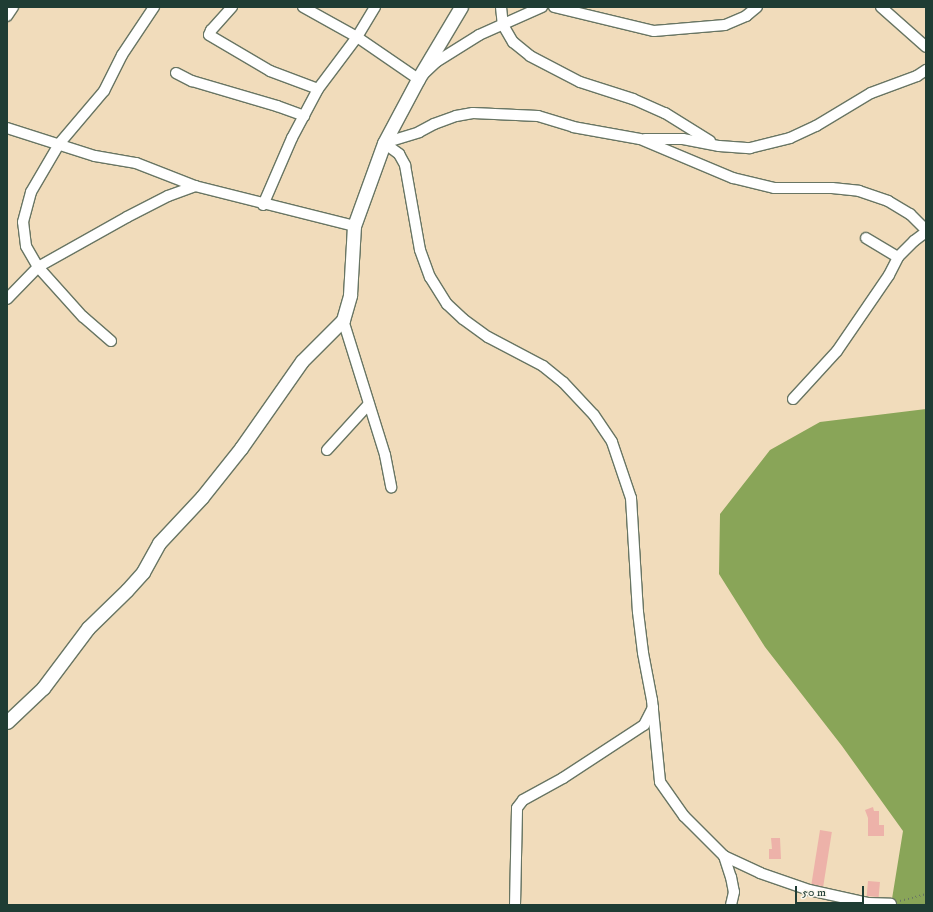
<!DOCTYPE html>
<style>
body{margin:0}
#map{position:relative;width:933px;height:912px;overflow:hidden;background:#f1dcbb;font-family:"IM FELL DW Pica",serif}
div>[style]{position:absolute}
.forest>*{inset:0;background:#89a558}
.building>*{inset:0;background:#edb2a9;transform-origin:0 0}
.path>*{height:1.5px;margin-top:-0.75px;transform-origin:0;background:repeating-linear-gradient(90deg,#687563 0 1px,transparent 0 4px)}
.roads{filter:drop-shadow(1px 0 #687563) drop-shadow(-1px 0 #687563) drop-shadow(0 1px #687563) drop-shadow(0 -1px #687563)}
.minor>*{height:10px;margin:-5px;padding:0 5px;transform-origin:5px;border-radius:5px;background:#fff}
.tertiary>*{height:13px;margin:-6.5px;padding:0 6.5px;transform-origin:6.5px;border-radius:6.5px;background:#fff}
span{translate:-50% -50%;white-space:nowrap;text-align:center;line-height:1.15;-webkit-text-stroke:3.5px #fbf7ec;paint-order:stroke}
.frame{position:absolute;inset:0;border:8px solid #1f3d34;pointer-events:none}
.scale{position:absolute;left:795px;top:886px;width:69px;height:18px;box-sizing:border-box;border:2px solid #1f3d34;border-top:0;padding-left:5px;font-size:12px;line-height:14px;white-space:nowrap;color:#1f3d34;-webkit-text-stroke:3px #fbf7ec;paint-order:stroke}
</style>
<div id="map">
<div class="forest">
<div style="clip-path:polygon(926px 409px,926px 905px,891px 905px,903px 831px,842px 746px,765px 647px,719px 574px,720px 514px,770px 450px,820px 422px)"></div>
</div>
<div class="building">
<div style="clip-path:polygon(873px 807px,874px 811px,879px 811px,879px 825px,884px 825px,884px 836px,868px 836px,868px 818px,865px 810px)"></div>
<div style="left:820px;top:830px;width:12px;height:55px;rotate:9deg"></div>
<div style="clip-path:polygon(771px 838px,780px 838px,781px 859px,769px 859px,769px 849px,772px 849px)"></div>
<div style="left:868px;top:881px;width:12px;height:15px;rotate:5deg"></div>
</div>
<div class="path">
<div style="left:900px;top:901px;width:27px;rotate:-15deg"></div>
</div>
<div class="roads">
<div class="minor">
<div style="left:232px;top:7px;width:31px;rotate:132deg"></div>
<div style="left:211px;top:30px;width:5px;rotate:112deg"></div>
<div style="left:209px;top:35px;width:71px;rotate:30.5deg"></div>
<div style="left:270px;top:71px;width:51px;rotate:20.6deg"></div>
<div style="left:303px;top:7px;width:62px;rotate:29.1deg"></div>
<div style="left:357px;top:37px;width:74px;rotate:34.5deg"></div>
<div style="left:418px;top:79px;width:25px;rotate:-43deg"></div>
<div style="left:436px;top:62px;width:51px;rotate:-32.1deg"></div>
<div style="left:479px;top:35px;width:69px;rotate:-24deg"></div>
<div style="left:501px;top:7px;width:18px;rotate:84deg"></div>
<div style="left:503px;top:25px;width:20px;rotate:60deg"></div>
<div style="left:513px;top:42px;width:22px;rotate:39deg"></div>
<div style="left:530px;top:56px;width:56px;rotate:27.5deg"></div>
<div style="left:580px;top:82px;width:56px;rotate:17.8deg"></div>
<div style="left:633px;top:99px;width:35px;rotate:24deg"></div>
<div style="left:665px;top:113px;width:53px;rotate:31.9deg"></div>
<div style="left:554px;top:7px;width:103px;rotate:13.5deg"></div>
<div style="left:654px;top:31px;width:71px;rotate:-4.8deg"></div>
<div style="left:725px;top:25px;width:23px;rotate:-23deg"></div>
<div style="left:746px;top:16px;width:14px;rotate:-39deg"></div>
<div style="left:881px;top:7px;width:60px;rotate:41.6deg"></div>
<div style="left:7px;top:16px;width:11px;rotate:-56deg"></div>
<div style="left:176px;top:73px;width:18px;rotate:27deg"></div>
<div style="left:192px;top:81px;width:89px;rotate:16.4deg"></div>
<div style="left:277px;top:106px;width:29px;rotate:20deg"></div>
<div style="left:7px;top:128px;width:92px;rotate:17.7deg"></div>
<div style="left:95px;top:156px;width:42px;rotate:9.7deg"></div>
<div style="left:136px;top:163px;width:63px;rotate:21.3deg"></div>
<div style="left:195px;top:186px;width:164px;rotate:14.1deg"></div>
<div style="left:645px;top:139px;width:38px"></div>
<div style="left:683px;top:139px;width:37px;rotate:11deg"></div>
<div style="left:719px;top:146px;width:31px;rotate:4deg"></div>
<div style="left:750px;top:148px;width:41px;rotate:-14deg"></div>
<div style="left:790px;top:138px;width:29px;rotate:-25deg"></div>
<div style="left:816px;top:126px;width:64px;rotate:-31deg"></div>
<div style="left:871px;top:93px;width:49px;rotate:-20.3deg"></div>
<div style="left:917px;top:76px;width:11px;rotate:-34deg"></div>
<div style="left:384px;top:143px;width:19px;rotate:36deg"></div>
<div style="left:399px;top:154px;width:13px;rotate:61deg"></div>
<div style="left:405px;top:165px;width:86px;rotate:80deg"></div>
<div style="left:420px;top:250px;width:29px;rotate:70deg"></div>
<div style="left:430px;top:277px;width:32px;rotate:58deg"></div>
<div style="left:447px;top:304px;width:22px;rotate:43deg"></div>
<div style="left:463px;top:319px;width:31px;rotate:36deg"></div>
<div style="left:488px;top:337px;width:62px;rotate:27.8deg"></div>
<div style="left:543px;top:366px;width:26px;rotate:39deg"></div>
<div style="left:563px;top:382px;width:45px;rotate:46.8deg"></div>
<div style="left:594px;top:415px;width:32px;rotate:56deg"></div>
<div style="left:612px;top:442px;width:59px;rotate:71.3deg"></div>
<div style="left:631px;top:498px;width:114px;rotate:86.5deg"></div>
<div style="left:638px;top:612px;width:41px;rotate:83deg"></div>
<div style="left:643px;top:653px;width:48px;rotate:79.2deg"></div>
<div style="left:652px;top:700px;width:82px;rotate:84.4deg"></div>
<div style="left:660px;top:782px;width:42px;rotate:54.8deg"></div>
<div style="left:684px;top:816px;width:57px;rotate:45deg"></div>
<div style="left:724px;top:856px;width:22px;rotate:72deg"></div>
<div style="left:731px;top:877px;width:15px;rotate:79deg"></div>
<div style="left:734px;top:892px;width:13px;rotate:103deg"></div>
<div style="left:384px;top:143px;width:37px;rotate:-17deg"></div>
<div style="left:419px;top:132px;width:17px;rotate:-28deg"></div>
<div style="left:434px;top:124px;width:23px;rotate:-20deg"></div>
<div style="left:456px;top:116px;width:17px;rotate:-10deg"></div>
<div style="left:473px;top:113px;width:65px;rotate:2.6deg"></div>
<div style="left:538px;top:116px;width:37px;rotate:17deg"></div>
<div style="left:573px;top:127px;width:68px;rotate:10.2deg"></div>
<div style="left:640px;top:139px;width:101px;rotate:22.8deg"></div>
<div style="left:733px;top:178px;width:42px;rotate:13.7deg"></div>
<div style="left:774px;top:188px;width:58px"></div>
<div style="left:832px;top:188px;width:27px;rotate:6deg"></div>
<div style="left:859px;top:191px;width:31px;rotate:19deg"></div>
<div style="left:888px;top:201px;width:26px;rotate:31deg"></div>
<div style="left:910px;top:214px;width:23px;rotate:45deg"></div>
<div style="left:263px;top:205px;width:73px;rotate:-66.6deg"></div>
<div style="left:292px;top:138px;width:55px;rotate:-62deg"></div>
<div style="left:318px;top:89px;width:65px;rotate:-53.1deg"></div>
<div style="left:357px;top:37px;width:35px;rotate:-59deg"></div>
<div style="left:866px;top:238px;width:37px;rotate:31deg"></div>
<div style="left:7px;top:299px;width:45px;rotate:-45.9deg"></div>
<div style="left:38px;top:267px;width:102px;rotate:-29.3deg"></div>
<div style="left:127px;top:217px;width:46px;rotate:-27.1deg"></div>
<div style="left:168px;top:196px;width:29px;rotate:-20deg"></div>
<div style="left:343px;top:320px;width:141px;rotate:72.7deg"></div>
<div style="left:385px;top:455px;width:33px;rotate:79deg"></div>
<div style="left:111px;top:341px;width:37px;rotate:-139deg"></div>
<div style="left:83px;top:317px;width:67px;rotate:-132deg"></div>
<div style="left:38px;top:267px;width:24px;rotate:-120deg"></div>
<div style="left:26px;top:246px;width:24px;rotate:-97deg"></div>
<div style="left:23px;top:222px;width:31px;rotate:-75deg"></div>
<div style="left:31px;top:192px;width:56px;rotate:-59.7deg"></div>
<div style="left:59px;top:144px;width:70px;rotate:-49.7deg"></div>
<div style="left:104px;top:91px;width:40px;rotate:-63.4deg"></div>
<div style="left:122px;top:55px;width:58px;rotate:-56.3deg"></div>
<div style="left:793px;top:399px;width:65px;rotate:-47.5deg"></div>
<div style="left:837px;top:351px;width:92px;rotate:-55.6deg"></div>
<div style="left:889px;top:275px;width:20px;rotate:-63deg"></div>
<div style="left:898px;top:257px;width:23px;rotate:-45deg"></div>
<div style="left:914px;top:241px;width:15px;rotate:-37deg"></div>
<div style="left:327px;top:450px;width:62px;rotate:-47.6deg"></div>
<div style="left:724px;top:856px;width:40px;rotate:25deg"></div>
<div style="left:760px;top:873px;width:52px;rotate:19.1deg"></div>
<div style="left:809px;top:890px;width:60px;rotate:12.4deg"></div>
<div style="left:868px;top:903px;width:23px;rotate:2deg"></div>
<div style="left:515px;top:905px;width:97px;rotate:-88.8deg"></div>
<div style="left:517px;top:808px;width:10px;rotate:-53deg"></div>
<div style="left:523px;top:800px;width:46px;rotate:-28.8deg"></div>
<div style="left:563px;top:778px;width:97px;rotate:-33.2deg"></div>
<div style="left:644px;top:725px;width:20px;rotate:-63deg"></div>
</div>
<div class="tertiary">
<div style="left:7px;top:722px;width:50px;rotate:-43.4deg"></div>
<div style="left:43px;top:688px;width:75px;rotate:-53.1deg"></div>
<div style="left:88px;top:628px;width:54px;rotate:-44.3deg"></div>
<div style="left:127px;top:590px;width:24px;rotate:-48deg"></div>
<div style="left:143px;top:572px;width:33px;rotate:-61deg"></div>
<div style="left:159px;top:543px;width:63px;rotate:-46.9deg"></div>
<div style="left:202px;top:497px;width:63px;rotate:-51.5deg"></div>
<div style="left:241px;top:448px;width:106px;rotate:-55deg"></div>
<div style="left:302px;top:361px;width:58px;rotate:-45deg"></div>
<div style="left:343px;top:320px;width:26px;rotate:-74deg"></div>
<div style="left:350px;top:295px;width:69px;rotate:-86.7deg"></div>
<div style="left:354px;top:226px;width:88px;rotate:-70.1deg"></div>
<div style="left:384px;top:143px;width:72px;rotate:-62deg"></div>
<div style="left:418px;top:79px;width:84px;rotate:-59.2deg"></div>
</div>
</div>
<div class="frame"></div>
<div class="scale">50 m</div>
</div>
